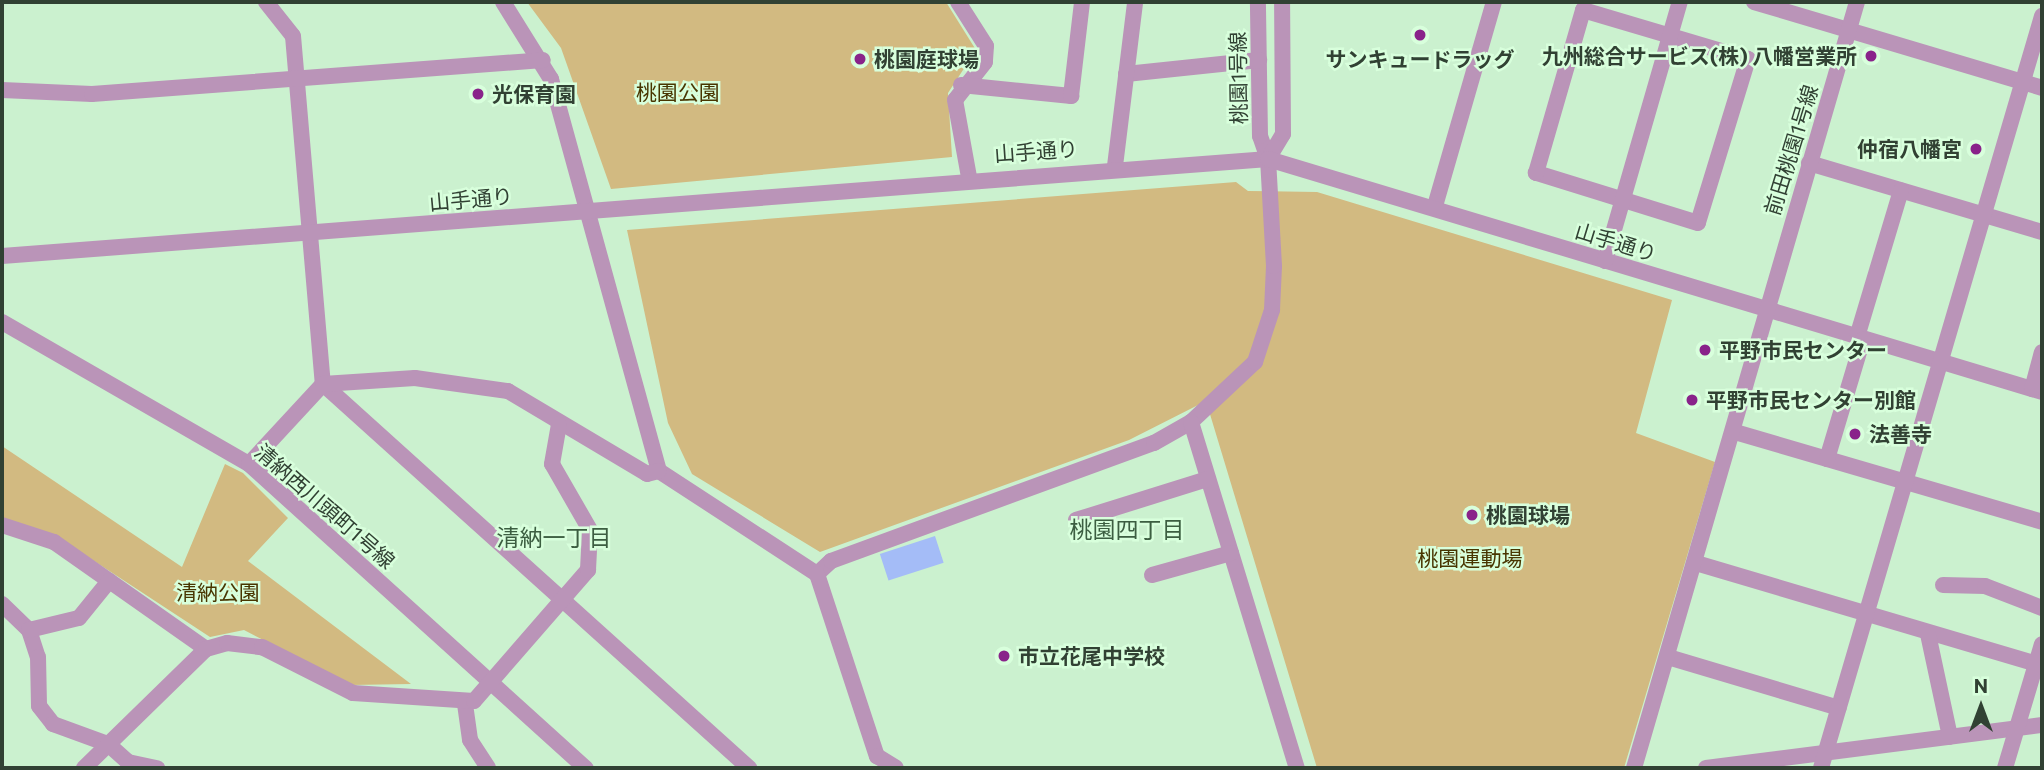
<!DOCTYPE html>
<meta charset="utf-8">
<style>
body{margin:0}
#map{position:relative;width:2044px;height:770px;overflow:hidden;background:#cbf1cf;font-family:Commissioner,"Noto Sans JP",sans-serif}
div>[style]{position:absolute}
.green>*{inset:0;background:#d2ba81}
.water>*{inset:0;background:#a4bcf7;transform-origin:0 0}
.minor>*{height:16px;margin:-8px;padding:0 8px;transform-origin:8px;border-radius:8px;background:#ba94b8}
.dots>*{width:19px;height:19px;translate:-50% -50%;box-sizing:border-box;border:4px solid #d8ffdc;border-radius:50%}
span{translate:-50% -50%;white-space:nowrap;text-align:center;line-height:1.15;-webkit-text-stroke:5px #d8ffdc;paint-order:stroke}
.poi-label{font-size:21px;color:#314133;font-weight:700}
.right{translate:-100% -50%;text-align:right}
.left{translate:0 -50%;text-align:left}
.street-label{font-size:21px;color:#314133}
.park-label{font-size:21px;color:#483500}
.neighbourhood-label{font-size:23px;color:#3c5e41}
.frame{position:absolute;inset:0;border:4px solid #314133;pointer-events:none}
.north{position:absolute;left:1946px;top:672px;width:70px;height:70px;-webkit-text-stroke:5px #d8ffdc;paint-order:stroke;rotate:0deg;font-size:19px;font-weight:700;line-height:28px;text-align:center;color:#314133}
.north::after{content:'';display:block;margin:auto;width:24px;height:32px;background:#314133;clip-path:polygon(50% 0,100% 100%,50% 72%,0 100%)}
</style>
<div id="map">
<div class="green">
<div style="clip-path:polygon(527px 2px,946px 2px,976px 50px,948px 93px,952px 157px,611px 189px,561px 48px)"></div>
<div style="clip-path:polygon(1236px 182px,1248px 191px,1317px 192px,1672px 300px,1636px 433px,1715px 462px,1624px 768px,1317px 768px,1206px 401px,1129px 440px,820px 552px,692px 474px,668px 423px,627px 230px)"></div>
<div style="clip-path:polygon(2px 446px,182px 567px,225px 464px,243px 473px,288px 518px,248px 561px,411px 684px,351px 685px,244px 630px,210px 637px,56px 536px,2px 519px)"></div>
</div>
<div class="water">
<div style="left:935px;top:536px;width:28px;height:58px;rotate:72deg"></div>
</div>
<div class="minor">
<div style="left:266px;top:2px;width:43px;rotate:51.5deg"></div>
<div style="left:293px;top:36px;width:349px;rotate:85.1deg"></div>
<div style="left:323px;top:384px;width:574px;rotate:42.03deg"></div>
<div style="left:503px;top:2px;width:91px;rotate:58.1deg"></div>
<div style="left:551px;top:79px;width:407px;rotate:74.6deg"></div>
<div style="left:659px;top:471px;width:189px;rotate:33.1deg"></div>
<div style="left:817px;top:574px;width:19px;rotate:-43deg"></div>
<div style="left:831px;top:561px;width:344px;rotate:-20.1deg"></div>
<div style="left:1154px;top:443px;width:43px;rotate:-29.6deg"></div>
<div style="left:1191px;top:422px;width:88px;rotate:-43.2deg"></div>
<div style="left:1255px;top:362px;width:55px;rotate:-71.9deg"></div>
<div style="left:1272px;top:310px;width:44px;rotate:-87.4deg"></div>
<div style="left:1274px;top:266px;width:107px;rotate:-93.2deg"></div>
<div style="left:1268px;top:159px;width:24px;rotate:-109deg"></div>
<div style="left:1260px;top:136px;width:134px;rotate:-90.9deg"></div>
<div style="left:958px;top:2px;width:52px;rotate:57.5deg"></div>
<div style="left:986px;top:46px;width:16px;rotate:94deg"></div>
<div style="left:985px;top:62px;width:48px;rotate:128.3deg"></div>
<div style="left:955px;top:100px;width:78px;rotate:79.7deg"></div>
<div style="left:1754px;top:2px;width:301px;rotate:16.6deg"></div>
<div style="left:1583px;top:10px;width:172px;rotate:16.5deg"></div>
<div style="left:1748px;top:59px;width:171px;rotate:107deg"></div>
<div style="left:1698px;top:223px;width:170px;rotate:-162.8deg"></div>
<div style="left:1536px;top:173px;width:170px;rotate:-73.9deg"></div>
<div style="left:1126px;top:74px;width:134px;rotate:-6deg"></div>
<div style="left:961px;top:85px;width:111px;rotate:5.7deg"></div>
<div style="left:1071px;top:96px;width:95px;rotate:-83.3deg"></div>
<div style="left:2px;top:90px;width:90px;rotate:2.5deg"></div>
<div style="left:92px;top:94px;width:452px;rotate:-4.3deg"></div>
<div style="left:1268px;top:159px;width:29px;rotate:-59deg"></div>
<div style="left:1283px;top:134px;width:132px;rotate:-90.4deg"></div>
<div style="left:1809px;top:163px;width:243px;rotate:16.5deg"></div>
<div style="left:1115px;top:166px;width:165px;rotate:-83deg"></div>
<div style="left:1435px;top:206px;width:212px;rotate:-73.9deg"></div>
<div style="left:2px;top:256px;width:1270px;rotate:-4.38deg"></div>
<div style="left:1268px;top:159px;width:808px;rotate:16.75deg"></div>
<div style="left:1605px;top:261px;width:270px;rotate:-73.9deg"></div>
<div style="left:2px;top:322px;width:285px;rotate:29.9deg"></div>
<div style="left:249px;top:464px;width:454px;rotate:42.1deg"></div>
<div style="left:1857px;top:337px;width:153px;rotate:-73.3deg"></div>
<div style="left:2032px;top:389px;width:38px;rotate:-75deg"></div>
<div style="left:1191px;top:422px;width:362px;rotate:73deg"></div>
<div style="left:1735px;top:432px;width:320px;rotate:16.3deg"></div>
<div style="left:1827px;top:459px;width:125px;rotate:-73.3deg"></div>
<div style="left:249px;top:464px;width:109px;rotate:-47.2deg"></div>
<div style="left:323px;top:384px;width:92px;rotate:-3.7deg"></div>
<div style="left:415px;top:378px;width:94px;rotate:8deg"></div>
<div style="left:508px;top:391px;width:162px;rotate:30.8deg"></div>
<div style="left:647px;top:474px;width:12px;rotate:-14deg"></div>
<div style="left:1076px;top:520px;width:138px;rotate:-17.3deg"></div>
<div style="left:2px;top:525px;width:55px;rotate:18.1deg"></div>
<div style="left:54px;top:542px;width:186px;rotate:35.1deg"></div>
<div style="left:1696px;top:563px;width:355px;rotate:16.5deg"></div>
<div style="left:817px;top:574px;width:192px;rotate:71.8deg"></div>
<div style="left:877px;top:756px;width:22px;rotate:32deg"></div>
<div style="left:1152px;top:575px;width:82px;rotate:-15.6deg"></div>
<div style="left:1943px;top:585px;width:42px;rotate:1.4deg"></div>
<div style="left:1985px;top:586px;width:61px;rotate:21.1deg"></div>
<div style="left:2px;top:604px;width:37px;rotate:44deg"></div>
<div style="left:29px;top:630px;width:28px;rotate:72deg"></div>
<div style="left:38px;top:657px;width:49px;rotate:88.8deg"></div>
<div style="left:39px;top:706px;width:23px;rotate:52deg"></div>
<div style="left:53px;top:724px;width:59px;rotate:20deg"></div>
<div style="left:108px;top:744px;width:27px;rotate:42deg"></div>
<div style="left:128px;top:762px;width:30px;rotate:12deg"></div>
<div style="left:29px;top:630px;width:51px;rotate:-13.5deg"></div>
<div style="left:79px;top:618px;width:48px;rotate:-51deg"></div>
<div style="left:1928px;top:634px;width:105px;rotate:77.9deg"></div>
<div style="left:1668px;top:657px;width:178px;rotate:16.6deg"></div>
<div style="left:465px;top:704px;width:36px;rotate:82deg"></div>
<div style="left:470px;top:740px;width:33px;rotate:57deg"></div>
<div style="left:84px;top:768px;width:170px;rotate:-44.3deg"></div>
<div style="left:206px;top:649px;width:22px;rotate:-16deg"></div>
<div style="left:227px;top:643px;width:35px;rotate:7deg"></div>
<div style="left:262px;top:647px;width:102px;rotate:26.8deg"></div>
<div style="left:353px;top:693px;width:121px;rotate:3.8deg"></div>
<div style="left:474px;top:701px;width:174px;rotate:-49deg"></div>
<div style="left:588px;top:570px;width:40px;rotate:-87.1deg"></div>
<div style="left:590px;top:530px;width:76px;rotate:-119.9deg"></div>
<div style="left:552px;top:464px;width:40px;rotate:-80deg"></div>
<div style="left:1634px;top:768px;width:798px;rotate:-73.77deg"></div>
<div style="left:1706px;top:768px;width:339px;rotate:-7.3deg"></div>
<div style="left:1821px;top:768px;width:784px;rotate:-73.62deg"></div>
<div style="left:2005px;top:768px;width:129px;rotate:-73.4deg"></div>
</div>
<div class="dots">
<div style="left:1420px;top:35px;background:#89238a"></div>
<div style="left:1871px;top:56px;background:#89238a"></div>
<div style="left:860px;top:59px;background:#89238a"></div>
<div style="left:478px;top:94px;background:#89238a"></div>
<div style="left:1976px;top:149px;background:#89238a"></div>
<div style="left:1705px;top:350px;background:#89238a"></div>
<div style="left:1692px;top:400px;background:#89238a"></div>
<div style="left:1855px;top:434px;background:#89238a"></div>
<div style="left:1472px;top:515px;background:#89238a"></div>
<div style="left:1004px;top:656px;background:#89238a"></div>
</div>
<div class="poi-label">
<span class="right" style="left:1857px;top:56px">九州総合サービス(株) 八幡営業所</span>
<span class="left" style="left:874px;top:59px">桃園庭球場</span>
<span style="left:1420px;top:59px">サンキュードラッグ</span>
<span class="left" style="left:492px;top:94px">光保育園</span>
<span class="right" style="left:1962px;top:149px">仲宿八幡宮</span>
<span class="left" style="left:1719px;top:350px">平野市民センター</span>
<span class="left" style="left:1706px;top:400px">平野市民センター別館</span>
<span class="left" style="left:1869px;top:434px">法善寺</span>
<span class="left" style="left:1486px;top:515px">桃園球場</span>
<span class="left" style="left:1018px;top:656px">市立花尾中学校</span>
</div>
<div class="street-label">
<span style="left:1238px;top:78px;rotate:-91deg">桃園1号線</span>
<span style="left:1791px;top:150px;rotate:-73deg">前田桃園1号線</span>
<span style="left:1036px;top:151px;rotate:-4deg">山手通り</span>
<span style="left:471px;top:199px;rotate:-5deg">山手通り</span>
<span style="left:1616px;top:242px;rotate:17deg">山手通り</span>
<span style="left:325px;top:506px;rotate:41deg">清納西川頭町1号線</span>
</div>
<div class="park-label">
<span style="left:678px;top:92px">桃園公園</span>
<span style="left:1470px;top:558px">桃園運動場</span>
<span style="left:218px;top:592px">清納公園</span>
</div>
<div class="neighbourhood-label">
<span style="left:1127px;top:529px">桃園四丁目</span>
<span style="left:554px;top:537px">清納一丁目</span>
</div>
<div class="frame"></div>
<div class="north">N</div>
</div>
